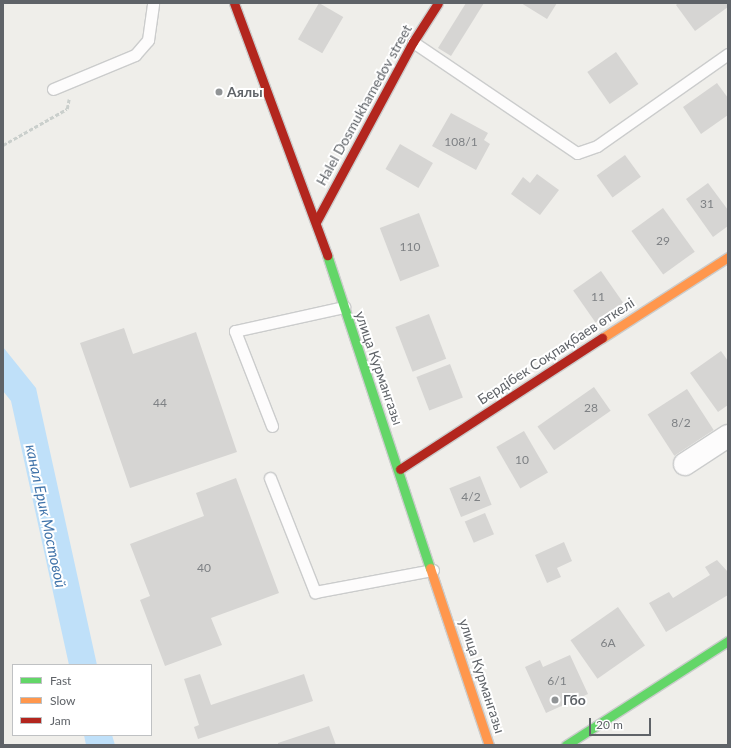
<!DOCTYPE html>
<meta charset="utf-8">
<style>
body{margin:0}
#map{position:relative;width:731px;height:748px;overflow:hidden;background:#efeeea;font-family:Lato,sans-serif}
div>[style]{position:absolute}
.water>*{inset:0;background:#bfe0f9}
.building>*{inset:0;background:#d6d5d3;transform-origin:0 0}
.path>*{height:2.5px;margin-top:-1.25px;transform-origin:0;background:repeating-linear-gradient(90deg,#cacfcc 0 4px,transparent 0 6px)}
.roads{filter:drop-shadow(1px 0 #cbcccc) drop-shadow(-1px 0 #cbcccc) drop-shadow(0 1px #cbcccc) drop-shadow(0 -1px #cbcccc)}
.lane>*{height:11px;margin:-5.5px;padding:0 5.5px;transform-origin:5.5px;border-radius:5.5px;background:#fdfcfc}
.street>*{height:22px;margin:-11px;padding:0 11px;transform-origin:11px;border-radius:11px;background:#fdfcfc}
.fast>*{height:9px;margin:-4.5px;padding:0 4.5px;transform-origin:4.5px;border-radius:4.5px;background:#63d668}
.slow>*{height:9px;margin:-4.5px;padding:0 4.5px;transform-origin:4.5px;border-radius:4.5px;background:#ff974d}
.jam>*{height:9px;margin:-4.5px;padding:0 4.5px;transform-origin:4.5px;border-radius:4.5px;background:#b3261e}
.dots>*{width:11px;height:11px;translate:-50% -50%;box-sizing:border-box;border:2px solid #fff;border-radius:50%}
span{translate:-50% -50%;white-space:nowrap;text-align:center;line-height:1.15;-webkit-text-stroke:4px #fff;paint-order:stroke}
.number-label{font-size:12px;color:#7e8184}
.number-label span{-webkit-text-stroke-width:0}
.poi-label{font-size:14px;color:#5f6368;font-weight:700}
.left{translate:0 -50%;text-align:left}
.street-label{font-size:14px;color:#5f6368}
.water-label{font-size:15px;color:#4174aa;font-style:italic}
.frame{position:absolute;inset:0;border:4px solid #5f6368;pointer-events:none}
.legend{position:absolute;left:12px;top:664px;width:140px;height:72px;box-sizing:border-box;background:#fff;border:1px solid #bfc1c3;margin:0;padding:5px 7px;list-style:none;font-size:12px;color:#5f6368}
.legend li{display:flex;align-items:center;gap:8px;height:20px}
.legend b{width:20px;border:1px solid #bfc1c3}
.scale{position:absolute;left:589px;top:718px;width:62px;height:18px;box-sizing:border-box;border:2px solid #5f6368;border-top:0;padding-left:5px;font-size:12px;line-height:14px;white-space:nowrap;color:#5f6368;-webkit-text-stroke:3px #fff;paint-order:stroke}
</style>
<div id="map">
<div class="water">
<div style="clip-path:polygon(3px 347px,36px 388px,97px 665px,69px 665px,11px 401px,3px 391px)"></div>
<div style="clip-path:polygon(84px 735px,112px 735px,115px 745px,86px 745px)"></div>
</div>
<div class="building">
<div style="left:319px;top:3px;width:28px;height:42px;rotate:30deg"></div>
<div style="clip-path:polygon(466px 3px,484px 3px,451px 56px,438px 48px)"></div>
<div style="clip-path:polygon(521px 3px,557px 3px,547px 19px)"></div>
<div style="clip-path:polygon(678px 3px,728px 3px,728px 7px,695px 31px,676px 5px)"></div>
<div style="left:616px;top:52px;width:39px;height:35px;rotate:55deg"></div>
<div style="clip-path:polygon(717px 83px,728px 98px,728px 115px,701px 134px,683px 107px)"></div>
<div style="clip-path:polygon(451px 113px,488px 133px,484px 140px,490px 144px,476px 170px,432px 146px)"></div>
<div style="left:400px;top:144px;width:38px;height:29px;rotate:30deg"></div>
<div style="left:625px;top:155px;width:27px;height:35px;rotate:54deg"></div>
<div style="clip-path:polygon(537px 174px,559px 190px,540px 215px,511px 194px,523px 177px,530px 183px)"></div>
<div style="clip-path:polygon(708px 183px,728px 210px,728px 226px,713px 237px,686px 199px)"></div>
<div style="left:663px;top:208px;width:54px;height:39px;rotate:54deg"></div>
<div style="left:419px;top:213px;width:57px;height:42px;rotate:69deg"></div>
<div style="left:601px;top:271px;width:39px;height:34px;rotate:55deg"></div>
<div style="left:429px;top:314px;width:48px;height:36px;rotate:69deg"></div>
<div style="clip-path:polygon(124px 328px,133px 354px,196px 332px,237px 452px,130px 488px,80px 343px)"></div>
<div style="clip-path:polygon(721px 351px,728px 361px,728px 405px,718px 412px,690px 373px)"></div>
<div style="left:450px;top:364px;width:36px;height:36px;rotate:69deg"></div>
<div style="left:594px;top:387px;width:29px;height:69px;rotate:55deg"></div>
<div style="left:687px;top:389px;width:49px;height:47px;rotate:57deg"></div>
<div style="left:524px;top:431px;width:48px;height:32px;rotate:60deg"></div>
<div style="left:480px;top:476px;width:31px;height:33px;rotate:68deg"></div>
<div style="clip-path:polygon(236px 478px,279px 593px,211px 618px,222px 645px,165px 666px,140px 600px,150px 596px,130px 544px,204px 516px,196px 493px)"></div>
<div style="left:485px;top:513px;width:23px;height:22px;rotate:67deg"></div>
<div style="clip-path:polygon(564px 542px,572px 561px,557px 568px,561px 577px,547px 583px,535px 555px)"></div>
<div style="clip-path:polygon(717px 560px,728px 572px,728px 595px,666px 632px,649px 603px,669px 592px,673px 598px,710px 575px,705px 567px)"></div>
<div style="left:618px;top:607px;width:47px;height:58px;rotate:55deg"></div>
<div style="clip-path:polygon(570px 655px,588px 694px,546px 713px,525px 667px,540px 660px,543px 667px)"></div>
<div style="clip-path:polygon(200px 674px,211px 705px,304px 674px,313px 701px,198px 739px,194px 727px,199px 725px,184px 679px)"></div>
<div style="clip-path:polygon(329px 726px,336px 745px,278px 745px,278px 743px)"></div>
</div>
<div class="path">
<div style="left:3px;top:145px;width:73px;rotate:-29.4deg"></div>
<div style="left:67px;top:109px;width:10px;rotate:-79deg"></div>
</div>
<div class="roads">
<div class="lane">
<div style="left:413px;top:42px;width:198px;rotate:34.1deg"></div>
<div style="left:577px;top:153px;width:21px;rotate:-19deg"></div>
<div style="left:597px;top:146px;width:160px;rotate:-35.1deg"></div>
<div style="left:53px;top:89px;width:89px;rotate:-22.5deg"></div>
<div style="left:135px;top:55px;width:20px;rotate:-49deg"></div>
<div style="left:148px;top:40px;width:37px;rotate:-82deg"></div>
<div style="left:272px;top:426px;width:102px;rotate:-111.3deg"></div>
<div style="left:235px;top:331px;width:112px;rotate:-12.4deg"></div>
<div style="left:270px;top:478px;width:123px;rotate:68.5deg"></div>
<div style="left:315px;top:592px;width:120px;rotate:-10.6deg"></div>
</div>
<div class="street">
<div style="left:685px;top:464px;width:51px;rotate:-33.1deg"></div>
</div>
<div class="fast">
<div style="left:327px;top:255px;width:330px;rotate:71.8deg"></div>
<div style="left:566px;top:745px;width:193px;rotate:-32.7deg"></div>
</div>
<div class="slow">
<div style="left:602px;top:338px;width:150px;rotate:-32.7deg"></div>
<div style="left:430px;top:568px;width:187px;rotate:71.6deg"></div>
</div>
<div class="jam">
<div style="left:234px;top:3px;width:269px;rotate:69.7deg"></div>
<div style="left:316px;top:222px;width:204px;rotate:-61.7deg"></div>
<div style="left:413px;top:42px;width:46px;rotate:-57.3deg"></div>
<div style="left:400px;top:469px;width:241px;rotate:-33deg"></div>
</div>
</div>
<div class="dots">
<div style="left:219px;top:92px;background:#919496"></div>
<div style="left:555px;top:700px;background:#919496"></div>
</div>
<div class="number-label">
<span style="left:461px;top:142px">108/1</span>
<span style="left:707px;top:204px">31</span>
<span style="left:663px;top:241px">29</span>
<span style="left:410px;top:247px">110</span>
<span style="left:598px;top:297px">11</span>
<span style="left:160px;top:403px">44</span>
<span style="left:591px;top:408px">28</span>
<span style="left:681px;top:423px">8/2</span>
<span style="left:522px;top:460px">10</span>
<span style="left:471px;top:497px">4/2</span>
<span style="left:204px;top:568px">40</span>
<span style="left:608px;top:643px">6А</span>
<span style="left:557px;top:681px">6/1</span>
</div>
<div class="poi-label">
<span class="left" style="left:227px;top:92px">Аялы</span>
<span class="left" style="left:563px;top:700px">Гбо</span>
</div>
<div class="street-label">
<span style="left:364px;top:105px;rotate:-61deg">Halel Dosmukhamedov street</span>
<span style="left:556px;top:351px;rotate:-33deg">Бердібек Соқпақбаев өткелі</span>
<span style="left:379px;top:368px;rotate:71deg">улица Курмангазы</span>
<span style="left:482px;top:676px;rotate:72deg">улица Курмангазы</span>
</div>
<div class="water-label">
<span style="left:46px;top:516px;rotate:78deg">канал Ерик Мостовой</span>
</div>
<div class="frame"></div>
<ul class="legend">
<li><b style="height:5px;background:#63d668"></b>Fast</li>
<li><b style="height:5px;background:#ff974d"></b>Slow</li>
<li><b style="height:5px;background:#b3261e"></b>Jam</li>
</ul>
<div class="scale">20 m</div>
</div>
